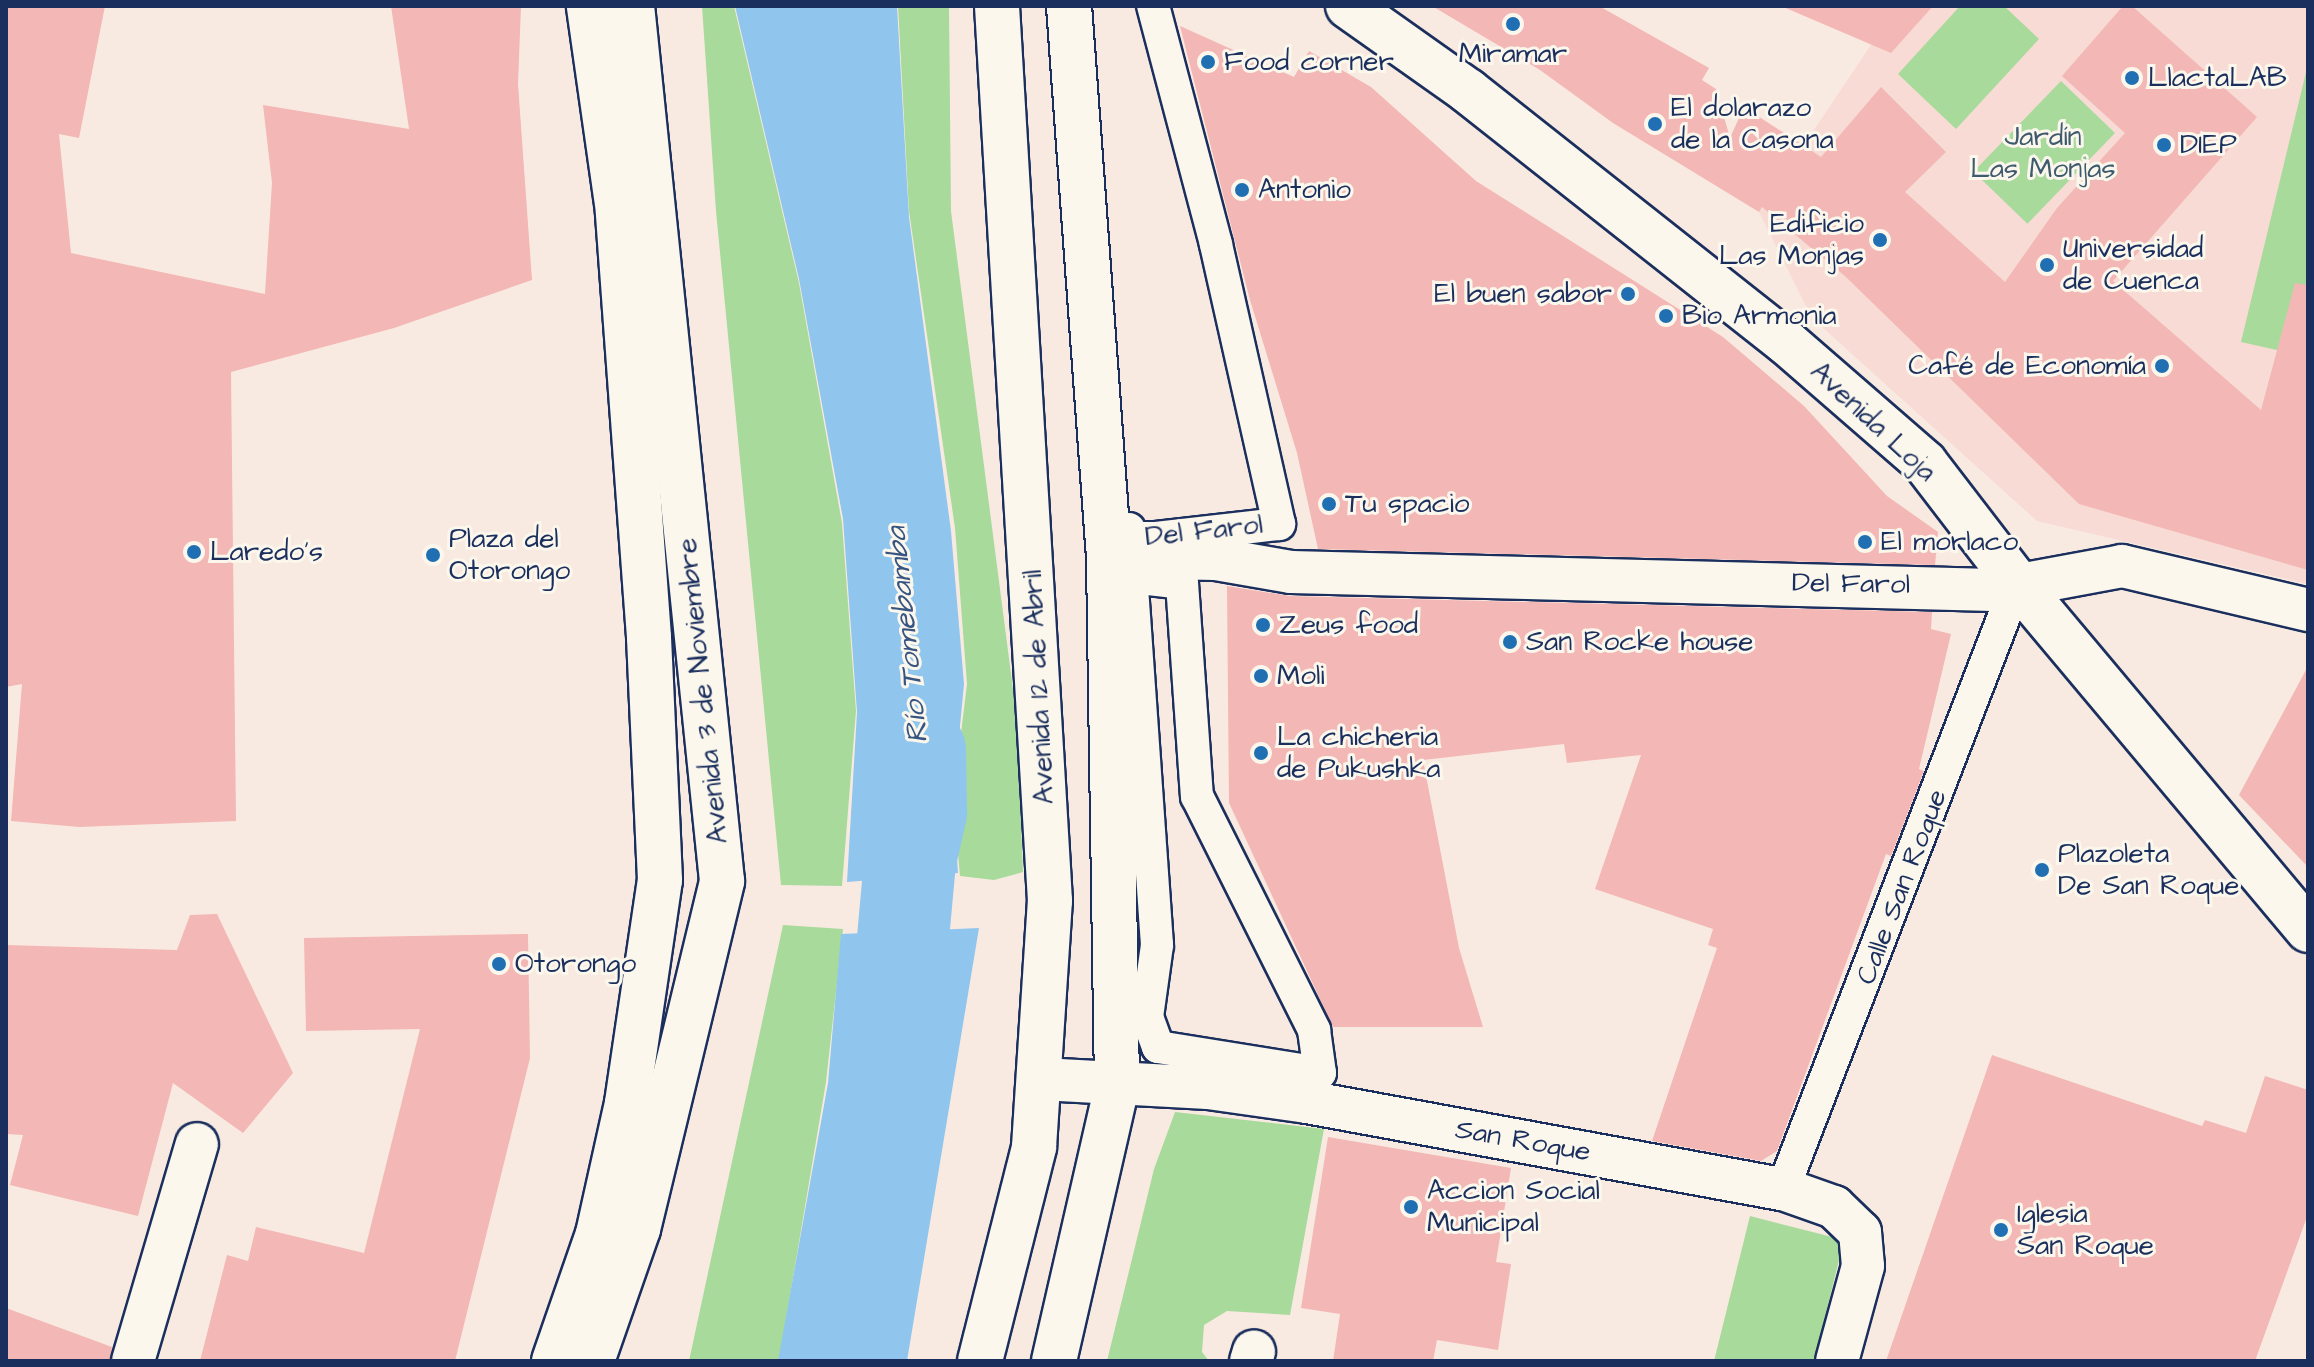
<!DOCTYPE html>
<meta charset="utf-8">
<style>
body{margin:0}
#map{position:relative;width:2314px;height:1367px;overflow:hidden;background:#f9eae1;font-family:"Architects Daughter",sans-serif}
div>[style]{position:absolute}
.built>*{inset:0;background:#f7dbd4}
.green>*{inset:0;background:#a8da9c;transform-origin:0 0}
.water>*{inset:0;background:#90c6ee}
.river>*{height:92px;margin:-46px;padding:0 46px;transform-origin:46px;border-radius:46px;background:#90c6ee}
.building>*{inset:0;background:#f3b7b5}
.roads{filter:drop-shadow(2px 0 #1b2f5e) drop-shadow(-2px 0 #1b2f5e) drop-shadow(0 2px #1b2f5e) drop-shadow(0 -2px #1b2f5e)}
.pedestrian>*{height:32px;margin:-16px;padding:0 16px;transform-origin:16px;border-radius:16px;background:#fbf7ec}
.minor>*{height:42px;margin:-21px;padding:0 21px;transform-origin:21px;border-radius:21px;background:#fbf7ec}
.tertiary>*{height:44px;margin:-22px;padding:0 22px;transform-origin:22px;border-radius:22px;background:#fbf7ec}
.secondary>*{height:44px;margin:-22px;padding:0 22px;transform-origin:22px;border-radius:22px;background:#fbf7ec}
.dots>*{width:22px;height:22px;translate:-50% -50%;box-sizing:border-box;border:4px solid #fbf7ec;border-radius:50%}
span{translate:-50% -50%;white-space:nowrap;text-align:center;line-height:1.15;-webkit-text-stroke:6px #fbf7ec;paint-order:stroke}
.poi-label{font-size:28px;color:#1b2f5e}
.left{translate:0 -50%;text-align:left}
.right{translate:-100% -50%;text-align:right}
.park-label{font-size:28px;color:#3e5a6e}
.street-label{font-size:28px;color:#1b2f5e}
.water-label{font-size:30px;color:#385582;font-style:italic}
.frame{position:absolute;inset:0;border:8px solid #1b2f5e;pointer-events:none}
</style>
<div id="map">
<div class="built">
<div style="clip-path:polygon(1897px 6px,2308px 6px,2308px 584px,2037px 521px,1812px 318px,1759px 212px)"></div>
</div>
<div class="green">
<div style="clip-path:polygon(702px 6px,734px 6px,799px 283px,842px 523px,856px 711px,842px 886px,781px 885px,716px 211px)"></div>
<div style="clip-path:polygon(898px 6px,949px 6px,951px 211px,1017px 720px,1023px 872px,994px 880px,960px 876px,953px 798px,967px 684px,955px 528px,909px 211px)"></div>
<div style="clip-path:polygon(1960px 6px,2004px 6px,2039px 39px,1956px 129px,1898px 74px)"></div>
<div style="clip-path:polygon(2308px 64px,2308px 357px,2241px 342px)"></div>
<div style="left:2061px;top:81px;width:75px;height:126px;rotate:44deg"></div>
<div style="clip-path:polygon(783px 925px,843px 929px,826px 1082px,779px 1361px,689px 1361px)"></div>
<div style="clip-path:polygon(1175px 1112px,1324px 1129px,1290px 1315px,1227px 1311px,1204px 1325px,1202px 1352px,1209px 1361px,1107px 1361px,1154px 1169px)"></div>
<div style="clip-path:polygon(1750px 1216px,1844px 1240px,1814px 1361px,1714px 1361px)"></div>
</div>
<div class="water">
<div style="clip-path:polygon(735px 6px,897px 6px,909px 217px,951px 531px,964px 684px,953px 800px,958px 873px,847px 882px,857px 712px,843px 519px,799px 279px)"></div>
<div style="clip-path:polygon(979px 928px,907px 1361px,778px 1361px,828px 1083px,841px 934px)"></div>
</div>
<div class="river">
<div style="left:892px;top:1059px;width:199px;rotate:-84.8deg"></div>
<div style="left:910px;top:861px;width:50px;rotate:-77.3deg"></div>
<div style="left:921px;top:812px;width:61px;rotate:-90.9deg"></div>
</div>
<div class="building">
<div style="clip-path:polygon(6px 6px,105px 6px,79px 138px,59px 134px,71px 253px,265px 294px,272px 183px,263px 105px,409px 129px,391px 6px,521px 6px,518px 84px,532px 280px,394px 328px,231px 372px,236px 821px,79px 827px,11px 821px,22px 684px,6px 687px)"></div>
<div style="clip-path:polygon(1432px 6px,1599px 6px,1709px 68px,1702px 80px,1716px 89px,1730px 138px,1744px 107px,1821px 157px,1881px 87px,1946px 152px,1905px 192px,2005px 282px,2057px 208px,2125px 133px,2062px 76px,2123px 6px,2132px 6px,2257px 117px,2113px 281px,2261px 410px,2295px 283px,2308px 285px,2308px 570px,2079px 504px,1846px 277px,1762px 207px,1759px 212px,1613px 123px,1540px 70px)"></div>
<div style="clip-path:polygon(1781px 6px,1933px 6px,1891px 53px)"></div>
<div style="clip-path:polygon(1180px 26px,1294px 77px,1309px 51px,1371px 87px,1476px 181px,1723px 337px,1804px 406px,1887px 496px,1938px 532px,1935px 565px,1318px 549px,1297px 453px,1250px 300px)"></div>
<div style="clip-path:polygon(1227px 586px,1290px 596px,1932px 612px,1931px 629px,1951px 634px,1919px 769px,1924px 771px,1891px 856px,1886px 854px,1777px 1151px,1761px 1161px,1652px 1141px,1717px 948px,1708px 945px,1713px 929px,1595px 889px,1641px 755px,1567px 763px,1564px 744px,1423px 760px,1459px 948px,1483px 1027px,1333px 1027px,1229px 803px)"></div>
<div style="clip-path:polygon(2308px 666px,2308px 867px,2239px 795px)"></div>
<div style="clip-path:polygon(217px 914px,293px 1073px,243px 1133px,173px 1083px,138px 1216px,10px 1185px,23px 1135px,6px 1134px,6px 945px,177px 950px,190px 915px)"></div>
<div style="clip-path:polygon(528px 934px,530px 1058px,455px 1361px,200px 1361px,227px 1255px,248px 1261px,256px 1227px,364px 1253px,420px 1029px,306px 1031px,304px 938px)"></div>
<div style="clip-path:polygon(1992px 1055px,2202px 1126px,2205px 1120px,2246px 1133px,2265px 1076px,2308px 1090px,2308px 1214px,2255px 1361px,1886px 1361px)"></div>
<div style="clip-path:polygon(1328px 1137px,1511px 1168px,1496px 1262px,1511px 1264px,1498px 1350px,1437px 1340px,1433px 1361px,1333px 1361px,1340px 1314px,1301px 1308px)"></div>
<div style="clip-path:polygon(6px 1308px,112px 1347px,110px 1361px,6px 1361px)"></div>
</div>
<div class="roads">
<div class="pedestrian">
<div style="left:1129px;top:529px;width:9px;rotate:90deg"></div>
<div style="left:1129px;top:538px;width:27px"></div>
<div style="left:1156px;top:538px;width:124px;rotate:-6.5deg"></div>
<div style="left:1279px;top:524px;width:287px;rotate:-102.7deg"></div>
<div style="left:1216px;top:244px;width:246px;rotate:-104.8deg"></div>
<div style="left:1131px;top:577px;width:51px;rotate:6.7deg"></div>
<div style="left:1182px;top:583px;width:214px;rotate:86deg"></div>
<div style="left:1197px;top:796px;width:262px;rotate:63.4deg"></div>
<div style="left:1314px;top:1030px;width:43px;rotate:82.1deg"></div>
<div style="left:1320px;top:1073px;width:164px;rotate:-170.9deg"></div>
<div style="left:1158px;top:1047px;width:32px;rotate:-110deg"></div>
<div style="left:1147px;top:1017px;width:73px;rotate:-82.1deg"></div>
<div style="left:1157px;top:945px;width:369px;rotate:-94deg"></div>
<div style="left:1783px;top:1189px;width:650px;rotate:-68.89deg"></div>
</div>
<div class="minor">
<div style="left:1109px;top:557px;width:107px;rotate:1.1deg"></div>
<div style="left:1216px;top:559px;width:76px;rotate:9.8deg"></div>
<div style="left:1291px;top:572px;width:702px;rotate:1.47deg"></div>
<div style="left:1993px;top:590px;width:131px;rotate:-10.5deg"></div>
<div style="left:2122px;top:566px;width:191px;rotate:13.3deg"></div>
<div style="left:1041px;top:1079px;width:167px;rotate:3.1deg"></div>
<div style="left:1208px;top:1088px;width:100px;rotate:8deg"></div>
<div style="left:1307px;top:1102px;width:484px;rotate:10.4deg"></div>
<div style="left:1783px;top:1189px;width:54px;rotate:19.4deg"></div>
<div style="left:1834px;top:1207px;width:36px;rotate:44deg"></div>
<div style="left:1860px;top:1232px;width:34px;rotate:85deg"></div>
<div style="left:1863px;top:1266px;width:98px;rotate:105.3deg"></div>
<div style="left:133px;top:1361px;width:226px;rotate:-73.6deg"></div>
<div style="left:1251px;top:1361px;width:10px;rotate:-73deg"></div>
</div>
<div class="tertiary">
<div style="left:1348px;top:6px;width:147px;rotate:35.3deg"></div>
<div style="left:1468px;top:91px;width:405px;rotate:38.3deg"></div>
<div style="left:1786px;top:342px;width:184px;rotate:41deg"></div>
<div style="left:1925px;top:463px;width:151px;rotate:52.5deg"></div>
<div style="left:2017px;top:583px;width:453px;rotate:50deg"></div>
<div style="left:554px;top:1361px;width:134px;rotate:-70.9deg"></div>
<div style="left:598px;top:1234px;width:134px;rotate:-77.5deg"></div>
<div style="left:627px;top:1103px;width:225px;rotate:-81.6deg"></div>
<div style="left:660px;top:880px;width:243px;rotate:-92.6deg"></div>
<div style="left:649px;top:637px;width:427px;rotate:-94.2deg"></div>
<div style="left:618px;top:211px;width:207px;rotate:-98.1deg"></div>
<div style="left:592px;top:1361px;width:140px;rotate:-70.8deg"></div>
<div style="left:638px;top:1229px;width:358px;rotate:-76.4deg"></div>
<div style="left:722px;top:881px;width:880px;rotate:-95.87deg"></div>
</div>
<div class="secondary">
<div style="left:980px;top:1361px;width:221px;rotate:-75.8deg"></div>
<div style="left:1034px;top:1147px;width:247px;rotate:-86.3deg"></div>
<div style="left:1050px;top:901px;width:897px;rotate:-93.39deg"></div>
<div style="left:1054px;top:1361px;width:282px;rotate:-77.1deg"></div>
<div style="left:1117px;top:1086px;width:529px;rotate:-90.87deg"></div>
<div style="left:1109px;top:557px;width:552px;rotate:-94.15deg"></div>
</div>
</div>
<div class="dots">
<div style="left:1513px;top:24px;background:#1f6fb2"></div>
<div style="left:1208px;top:62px;background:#1f6fb2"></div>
<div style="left:2132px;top:78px;background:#1f6fb2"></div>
<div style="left:1655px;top:124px;background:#1f6fb2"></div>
<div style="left:2164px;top:145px;background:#1f6fb2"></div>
<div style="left:1242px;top:190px;background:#1f6fb2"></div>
<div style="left:1880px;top:240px;background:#1f6fb2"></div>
<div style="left:2047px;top:265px;background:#1f6fb2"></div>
<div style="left:1628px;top:294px;background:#1f6fb2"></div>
<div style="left:1666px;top:316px;background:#1f6fb2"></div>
<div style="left:2162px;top:366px;background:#1f6fb2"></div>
<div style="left:1329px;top:504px;background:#1f6fb2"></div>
<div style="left:1865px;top:542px;background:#1f6fb2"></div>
<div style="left:194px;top:552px;background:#1f6fb2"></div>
<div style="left:433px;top:555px;background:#1f6fb2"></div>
<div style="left:1263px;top:625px;background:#1f6fb2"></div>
<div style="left:1510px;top:642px;background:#1f6fb2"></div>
<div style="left:1261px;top:676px;background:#1f6fb2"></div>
<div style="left:1261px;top:753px;background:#1f6fb2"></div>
<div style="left:2042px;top:870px;background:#1f6fb2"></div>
<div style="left:499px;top:964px;background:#1f6fb2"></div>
<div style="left:1411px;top:1207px;background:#1f6fb2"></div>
<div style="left:2001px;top:1230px;background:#1f6fb2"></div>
</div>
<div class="poi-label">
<span style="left:1513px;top:54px">Miramar</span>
<span class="left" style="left:1224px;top:62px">Food corner</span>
<span class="left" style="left:2148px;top:78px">LlactaLAB</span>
<span class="left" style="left:1671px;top:124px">El dolarazo<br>de la Casona</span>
<span class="left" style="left:2180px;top:145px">DIEP</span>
<span class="left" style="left:1258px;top:190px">Antonio</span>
<span class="right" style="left:1864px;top:240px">Edificio<br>Las Monjas</span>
<span class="left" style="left:2063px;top:265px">Universidad<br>de Cuenca</span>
<span class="right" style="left:1612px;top:294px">El buen sabor</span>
<span class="left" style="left:1682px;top:316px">Bio Armonia</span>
<span class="right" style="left:2146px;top:366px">Café de Economía</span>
<span class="left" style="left:1345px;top:504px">Tu spacio</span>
<span class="left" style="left:449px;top:555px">Plaza del<br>Otorongo</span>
<span class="left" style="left:1881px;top:542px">El morlaco</span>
<span class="left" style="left:210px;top:552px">Laredo's</span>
<span class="left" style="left:1279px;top:625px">Zeus food</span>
<span class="left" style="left:1526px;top:642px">San Rocke house</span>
<span class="left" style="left:1277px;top:676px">Moli</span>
<span class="left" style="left:1277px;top:753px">La chicheria<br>de Pukushka</span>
<span class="left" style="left:2058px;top:870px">Plazoleta<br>De San Roque</span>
<span class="left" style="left:515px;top:964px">Otorongo</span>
<span class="left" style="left:1427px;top:1207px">Accion Social<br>Municipal</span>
<span class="left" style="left:2017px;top:1230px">Iglesia<br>San Roque</span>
</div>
<div class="park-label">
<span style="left:2043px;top:153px">Jardín<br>Las Monjas</span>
</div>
<div class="street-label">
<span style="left:1873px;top:422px;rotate:43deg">Avenida Loja</span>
<span style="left:1204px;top:531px;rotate:-6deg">Del Farol</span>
<span style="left:1851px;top:584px;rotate:1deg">Del Farol</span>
<span style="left:1039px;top:687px;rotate:-93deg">Avenida 12 de Abril</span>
<span style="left:703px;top:691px;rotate:-96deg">Avenida 3 de Noviembre</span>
<span style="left:1902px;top:887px;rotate:-69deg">Calle San Roque</span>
<span style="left:1523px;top:1141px;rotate:10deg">San Roque</span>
</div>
<div class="water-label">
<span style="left:907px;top:635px;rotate:-96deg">Río Tomebamba</span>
</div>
<div class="frame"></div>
</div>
